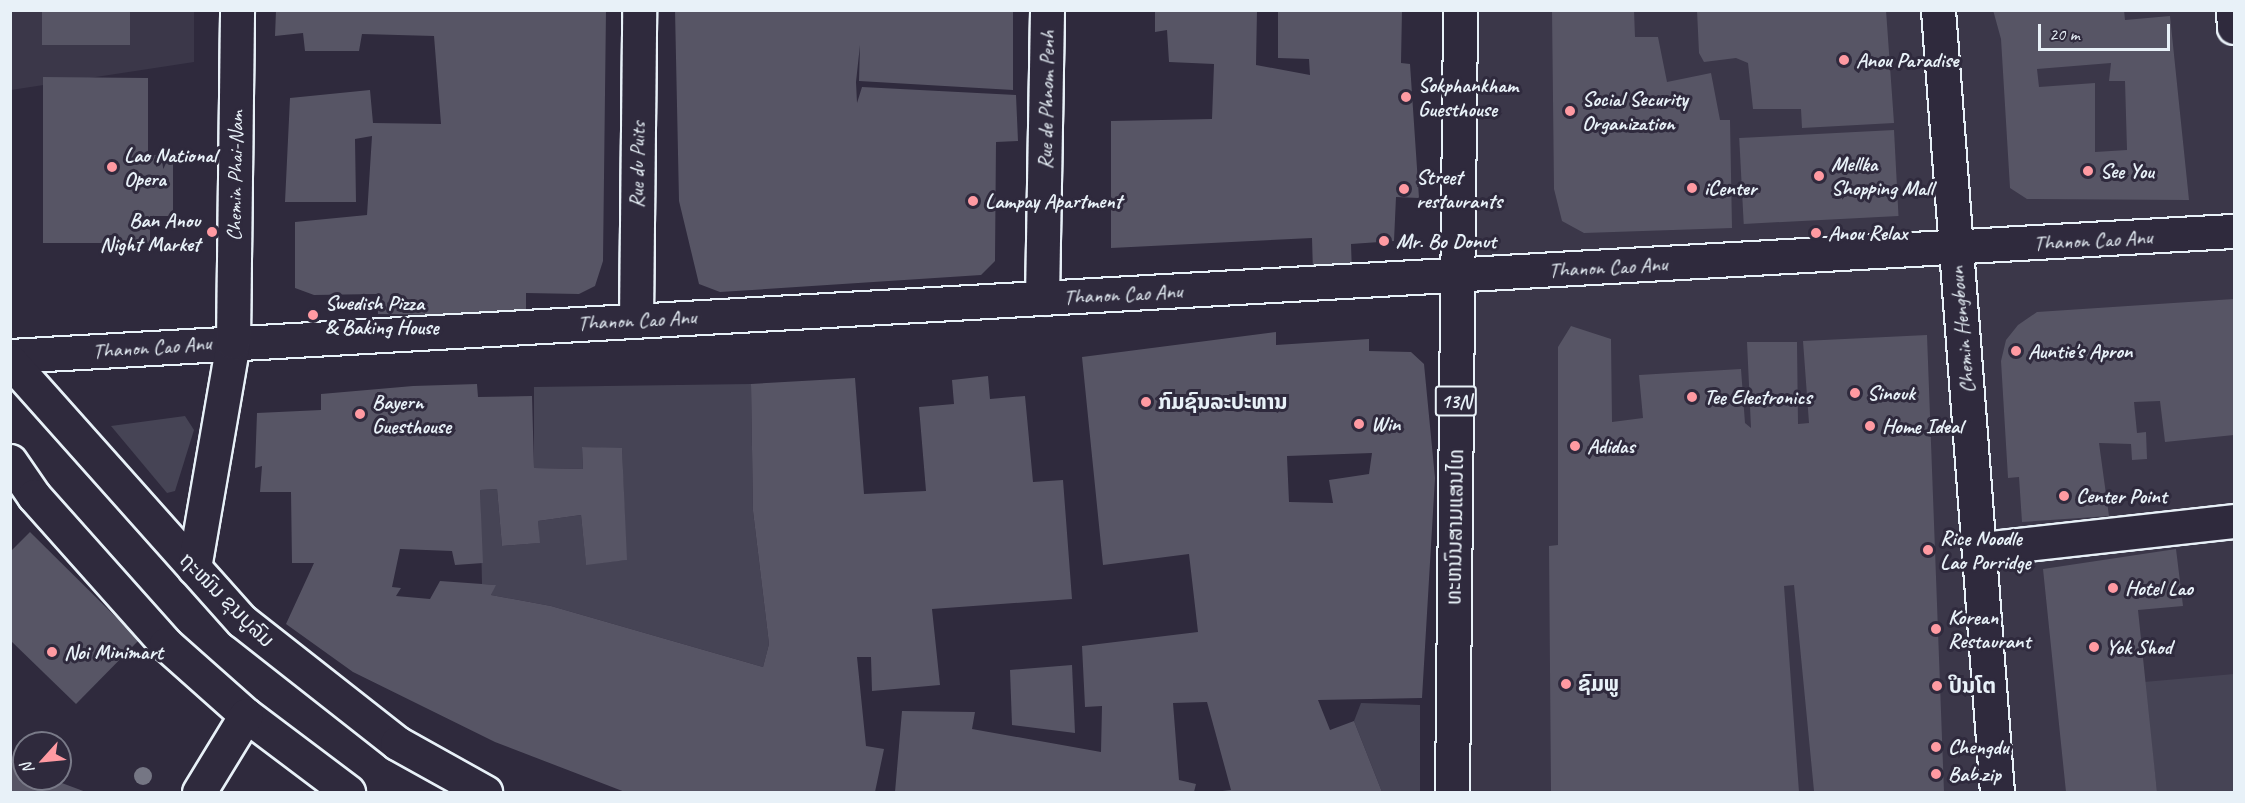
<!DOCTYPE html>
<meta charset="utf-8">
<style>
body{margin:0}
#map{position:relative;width:2245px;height:803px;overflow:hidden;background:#2f2a3d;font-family:Caveat,"Noto Sans Lao",sans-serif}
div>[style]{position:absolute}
.built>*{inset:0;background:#3b3749;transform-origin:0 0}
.green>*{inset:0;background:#464455}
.building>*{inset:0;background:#575565;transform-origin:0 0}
.roads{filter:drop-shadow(2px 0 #e8f1f8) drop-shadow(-2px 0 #e8f1f8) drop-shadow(0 2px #e8f1f8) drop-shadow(0 -2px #e8f1f8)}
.minor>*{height:33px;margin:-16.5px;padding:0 16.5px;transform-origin:16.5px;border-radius:16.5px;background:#2f2a3d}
.highway>*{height:33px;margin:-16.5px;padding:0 16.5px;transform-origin:16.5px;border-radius:16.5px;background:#2f2a3d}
.trees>*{width:18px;height:18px;margin:-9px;border-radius:50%;background:#757684}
.dots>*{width:16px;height:16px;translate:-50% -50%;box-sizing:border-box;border:3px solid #2f2a3d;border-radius:50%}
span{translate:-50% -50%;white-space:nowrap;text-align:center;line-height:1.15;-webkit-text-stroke:6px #2f2a3d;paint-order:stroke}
.shield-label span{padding:2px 4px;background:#2f2a3d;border:2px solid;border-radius:4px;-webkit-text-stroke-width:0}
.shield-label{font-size:20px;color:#e8f1f8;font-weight:700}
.poi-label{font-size:21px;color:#e8f1f8;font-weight:700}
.left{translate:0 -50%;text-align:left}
.right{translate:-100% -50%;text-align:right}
.street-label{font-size:21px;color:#e8f1f8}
.frame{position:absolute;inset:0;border:12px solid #e8f1f8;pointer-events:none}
.north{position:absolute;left:12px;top:731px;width:60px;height:60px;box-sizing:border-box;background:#2f2a3d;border:2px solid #797a88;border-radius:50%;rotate:243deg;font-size:16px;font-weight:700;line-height:24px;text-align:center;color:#e8f1f8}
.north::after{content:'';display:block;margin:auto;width:21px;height:27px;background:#ff9aa2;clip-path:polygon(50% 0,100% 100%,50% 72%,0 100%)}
.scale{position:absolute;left:2038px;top:24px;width:132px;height:27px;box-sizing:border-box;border:3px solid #e8f1f8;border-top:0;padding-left:8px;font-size:18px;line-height:21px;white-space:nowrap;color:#e8f1f8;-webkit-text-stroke:4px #2f2a3d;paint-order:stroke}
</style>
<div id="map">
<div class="built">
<div style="clip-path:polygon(11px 11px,194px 11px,194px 62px,11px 90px)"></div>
<div style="left:1468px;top:11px;width:766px;height:781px"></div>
</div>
<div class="green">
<div style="clip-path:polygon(751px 384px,753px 511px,769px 644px,763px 667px,551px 606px,491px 595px,495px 585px,482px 584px,480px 490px,497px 489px,502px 546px,539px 543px,538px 521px,581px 515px,586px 564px,626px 560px,622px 449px,582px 447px,583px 469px,534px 468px,534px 387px)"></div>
<div style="clip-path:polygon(185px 416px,194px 430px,175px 491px,167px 493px,111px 426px)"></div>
<div style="clip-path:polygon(2234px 674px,2234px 792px,2157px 792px,2144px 682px)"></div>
<div style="clip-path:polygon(1361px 703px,1420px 705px,1420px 792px,1382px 792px,1354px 721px)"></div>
</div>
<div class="building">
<div style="left:42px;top:10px;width:88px;height:35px"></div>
<div style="clip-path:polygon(276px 10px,606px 10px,603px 261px,595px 286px,579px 294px,526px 293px,526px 316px,378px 314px,377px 294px,314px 295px,295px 288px,295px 222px,367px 215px,372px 136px,355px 139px,356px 202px,285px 202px,290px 98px,370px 90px,373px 123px,441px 124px,434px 36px,362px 34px,359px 51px,305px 51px,303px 33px,275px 36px)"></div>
<div style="clip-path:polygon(675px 10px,1013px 10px,1013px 90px,859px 81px,860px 45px,856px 82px,857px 103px,862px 87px,1016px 95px,1018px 141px,996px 142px,995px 261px,981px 275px,720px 292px,699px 284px,679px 201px)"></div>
<div style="clip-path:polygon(1155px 10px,1257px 10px,1256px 65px,1310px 75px,1309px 59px,1278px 58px,1278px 10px,1402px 10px,1401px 63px,1410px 64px,1419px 198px,1396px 197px,1394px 241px,1351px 244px,1352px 273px,1313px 273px,1312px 238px,1111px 248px,1111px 121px,1212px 119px,1214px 64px,1169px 62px,1167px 30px,1155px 32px)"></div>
<div style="clip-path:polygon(1552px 10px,1634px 10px,1635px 37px,1658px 37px,1667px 82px,1711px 73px,1720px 120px,1730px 120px,1732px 228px,1584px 233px,1562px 221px,1554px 189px)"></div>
<div style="clip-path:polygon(1697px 10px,1886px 10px,1894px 123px,1802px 128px,1801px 109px,1753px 109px,1748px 63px,1736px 58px,1704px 62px,1699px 53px)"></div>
<div style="clip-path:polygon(evenodd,1993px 10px,2124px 10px,2125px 20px,2170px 16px,2189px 200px,2027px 199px,2010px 188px,2001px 39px,1993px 10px,2111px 63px,2109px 81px,2125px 81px,2127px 150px,2095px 152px,2095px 83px,2039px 87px,2037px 69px,2111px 63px)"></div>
<div style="clip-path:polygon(43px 77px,148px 78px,148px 155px,173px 155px,173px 216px,150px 216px,150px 243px,43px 243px)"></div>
<div style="left:1894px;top:130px;width:86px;height:155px;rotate:87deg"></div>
<div style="clip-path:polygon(2234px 299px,2234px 435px,2165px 442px,2160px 401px,2134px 402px,2137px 433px,2146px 432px,2147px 459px,2132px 460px,2131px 444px,2099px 443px,2109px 516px,2022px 522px,2019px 477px,2008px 478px,2001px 361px,2006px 340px,2018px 325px,2037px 312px)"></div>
<div style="clip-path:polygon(1571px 326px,1611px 339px,1612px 422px,1643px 418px,1639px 375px,1741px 369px,1745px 423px,1751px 428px,1747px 342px,1797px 342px,1798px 424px,1809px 423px,1803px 341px,1927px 335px,1944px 792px,1814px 791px,1794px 585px,1784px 586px,1799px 792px,1551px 792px,1549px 546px,1558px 545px,1558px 347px)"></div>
<div style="clip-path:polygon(evenodd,1276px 332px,1276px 345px,1369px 339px,1369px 351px,1411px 352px,1424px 364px,1435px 478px,1422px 698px,1318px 700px,1330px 730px,1354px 721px,1382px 792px,1214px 792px,1231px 790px,1207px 702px,1173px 703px,1179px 780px,1196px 784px,1194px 792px,895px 792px,902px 711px,975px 712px,972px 729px,1101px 752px,1102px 706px,1085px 707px,1082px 646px,1198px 632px,1189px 554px,1103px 565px,1082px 357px,1276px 332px,1372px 453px,1369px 474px,1329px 480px,1333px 503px,1289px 502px,1287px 456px,1372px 453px)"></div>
<div style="clip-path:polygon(988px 376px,990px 399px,1025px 396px,1033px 482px,1063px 480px,1072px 599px,932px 609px,940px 685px,872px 691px,871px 657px,857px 657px,866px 746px,884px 749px,875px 792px,625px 792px,495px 742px,353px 672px,286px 624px,314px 563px,292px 563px,291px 492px,260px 492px,262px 466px,255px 468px,257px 413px,321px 410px,321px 394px,413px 386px,477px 384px,478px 397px,532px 396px,534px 468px,583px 469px,582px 447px,622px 448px,627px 560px,586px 565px,581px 515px,538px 521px,540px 543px,502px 546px,497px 489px,480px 490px,483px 563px,455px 565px,452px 551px,400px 549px,392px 587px,401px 588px,396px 596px,430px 599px,440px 581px,496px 585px,491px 595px,551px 606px,763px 667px,769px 644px,753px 511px,751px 384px,855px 378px,864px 494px,926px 491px,919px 407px,954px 404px,952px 380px)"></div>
<div style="clip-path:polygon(30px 532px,139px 640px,76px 704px,10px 640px,10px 552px)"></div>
<div style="clip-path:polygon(2176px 549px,2183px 606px,2138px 610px,2157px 792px,2066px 792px,2043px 569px)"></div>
<div style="clip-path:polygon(1072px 665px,1075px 733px,1012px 725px,1010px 670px)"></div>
<div style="clip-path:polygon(10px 763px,24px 769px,24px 779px,51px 779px,86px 792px,10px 792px)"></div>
</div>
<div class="roads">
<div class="minor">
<div style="left:1938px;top:10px;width:784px;rotate:85.69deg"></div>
<div style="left:2233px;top:10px;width:17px;rotate:87deg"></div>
<div style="left:1042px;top:298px;width:288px;rotate:-89deg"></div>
<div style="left:636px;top:320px;width:310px;rotate:-89.4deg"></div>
<div style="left:10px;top:356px;width:2228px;rotate:-3.22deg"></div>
<div style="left:10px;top:361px;width:348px;rotate:48.3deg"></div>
<div style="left:242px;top:621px;width:197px;rotate:38.2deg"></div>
<div style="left:397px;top:743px;width:101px;rotate:29.1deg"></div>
<div style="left:10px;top:461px;width:42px;rotate:55.6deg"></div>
<div style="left:34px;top:496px;width:198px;rotate:48.3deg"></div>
<div style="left:166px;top:644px;width:107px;rotate:41.6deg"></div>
<div style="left:246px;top:715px;width:128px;rotate:37deg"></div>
<div style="left:1981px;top:549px;width:255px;rotate:-6.3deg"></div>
<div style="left:194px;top:568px;width:229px;rotate:-80.2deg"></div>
<div style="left:233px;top:342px;width:332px;rotate:-89.3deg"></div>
<div style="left:199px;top:792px;width:90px;rotate:-58.6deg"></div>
</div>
<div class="highway">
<div style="left:1452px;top:792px;width:782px;rotate:-89.41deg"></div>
</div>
</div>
<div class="trees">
<div style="left:143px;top:776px"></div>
</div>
<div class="dots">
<div style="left:1844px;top:60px;background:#ff9aa2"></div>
<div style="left:1406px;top:97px;background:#ff9aa2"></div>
<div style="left:1570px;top:111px;background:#ff9aa2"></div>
<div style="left:112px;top:167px;background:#ff9aa2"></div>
<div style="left:2088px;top:171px;background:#ff9aa2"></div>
<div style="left:1819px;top:176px;background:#ff9aa2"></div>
<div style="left:1692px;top:188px;background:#ff9aa2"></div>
<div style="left:1404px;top:189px;background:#ff9aa2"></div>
<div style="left:973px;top:201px;background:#ff9aa2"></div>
<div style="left:212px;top:232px;background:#ff9aa2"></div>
<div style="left:1816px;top:233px;background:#ff9aa2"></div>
<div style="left:1384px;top:241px;background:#ff9aa2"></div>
<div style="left:313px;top:315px;background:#ff9aa2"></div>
<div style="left:2016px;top:351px;background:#ff9aa2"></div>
<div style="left:1855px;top:393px;background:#ff9aa2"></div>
<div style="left:1692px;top:397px;background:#ff9aa2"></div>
<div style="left:1146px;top:402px;background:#ff9aa2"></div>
<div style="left:360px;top:414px;background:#ff9aa2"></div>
<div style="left:1359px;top:424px;background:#ff9aa2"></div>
<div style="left:1870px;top:426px;background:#ff9aa2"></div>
<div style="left:1575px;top:446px;background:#ff9aa2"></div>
<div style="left:2064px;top:496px;background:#ff9aa2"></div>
<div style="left:1928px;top:550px;background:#ff9aa2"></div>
<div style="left:2113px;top:588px;background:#ff9aa2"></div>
<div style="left:1936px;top:629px;background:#ff9aa2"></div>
<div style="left:2094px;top:647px;background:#ff9aa2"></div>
<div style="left:52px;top:652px;background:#ff9aa2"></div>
<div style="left:1566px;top:684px;background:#ff9aa2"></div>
<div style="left:1937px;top:686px;background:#ff9aa2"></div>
<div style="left:1936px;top:747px;background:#ff9aa2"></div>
<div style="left:1936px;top:774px;background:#ff9aa2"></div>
</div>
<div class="shield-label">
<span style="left:1456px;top:401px">13N</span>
</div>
<div class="poi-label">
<span class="left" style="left:1856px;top:60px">Anou Paradise</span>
<span class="left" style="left:1418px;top:97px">Sokphankham<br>Guesthouse</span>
<span class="left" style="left:1582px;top:111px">Social Security<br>Organization</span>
<span class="left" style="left:124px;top:167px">Lao National<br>Opera</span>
<span class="left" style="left:1831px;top:176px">Mellka<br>Shopping Mall</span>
<span class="left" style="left:2100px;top:171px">See You</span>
<span class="left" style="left:1416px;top:189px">Street<br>restaurants</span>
<span class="left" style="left:1704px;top:188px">iCenter</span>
<span class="left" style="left:985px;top:201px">Lampay Apartment</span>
<span class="right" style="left:200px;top:232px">Ban Anou<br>Night Market</span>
<span class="left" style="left:1828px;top:233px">Anou Relax</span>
<span class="left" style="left:1396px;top:241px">Mr. Bo Donut</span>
<span class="left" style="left:325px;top:315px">Swedish Pizza<br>&amp; Baking House</span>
<span class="left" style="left:2028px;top:351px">Auntie's Apron</span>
<span class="left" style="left:1867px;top:393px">Sinouk</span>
<span class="left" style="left:1704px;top:397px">Tee Electronics</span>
<span class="left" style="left:372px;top:414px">Bayern<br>Guesthouse</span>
<span class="left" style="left:1158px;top:402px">ກົມຊົນລະປະທານ</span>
<span class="left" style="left:1371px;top:424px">Win</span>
<span class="left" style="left:1882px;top:426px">Home Ideal</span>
<span class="left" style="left:1587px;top:446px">Adidas</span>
<span class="left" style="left:2076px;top:496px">Center Point</span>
<span class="left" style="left:1940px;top:550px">Rice Noodle<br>Lao Porridge</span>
<span class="left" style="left:2125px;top:588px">Hotel Lao</span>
<span class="left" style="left:1948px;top:629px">Korean<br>Restaurant</span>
<span class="left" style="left:2106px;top:647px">Yok Shod</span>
<span class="left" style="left:64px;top:652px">Noi Minimart</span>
<span class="left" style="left:1578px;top:684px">ຊົມພູ</span>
<span class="left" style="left:1949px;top:686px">ປິນໂຕ</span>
<span class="left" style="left:1948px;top:747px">Chengdu</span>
<span class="left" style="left:1948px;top:774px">Bab.zip</span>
</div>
<div class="street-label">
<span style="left:1046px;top:100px;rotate:-89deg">Rue de Phnom Penh</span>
<span style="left:637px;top:165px;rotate:-89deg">Rue du Puits</span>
<span style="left:235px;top:176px;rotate:-89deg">Chemin Phai-Nam</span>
<span style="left:2093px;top:240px;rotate:-3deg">Thanon Cao Anu</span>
<span style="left:1608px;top:267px;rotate:-3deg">Thanon Cao Anu</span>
<span style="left:1123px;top:294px;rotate:-3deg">Thanon Cao Anu</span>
<span style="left:637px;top:320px;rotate:-3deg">Thanon Cao Anu</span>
<span style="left:1962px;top:330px;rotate:-95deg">Chemin Hengboun</span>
<span style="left:152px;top:347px;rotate:-4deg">Thanon Cao Anu</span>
<span style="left:1455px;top:527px;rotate:-89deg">ທະຫນົນສາມແສນໄທ</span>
<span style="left:227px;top:600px;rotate:45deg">ຖະໜົນ ຂຸນບູລົມ</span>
</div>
<div class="frame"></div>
<div class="north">N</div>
<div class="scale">20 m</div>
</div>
